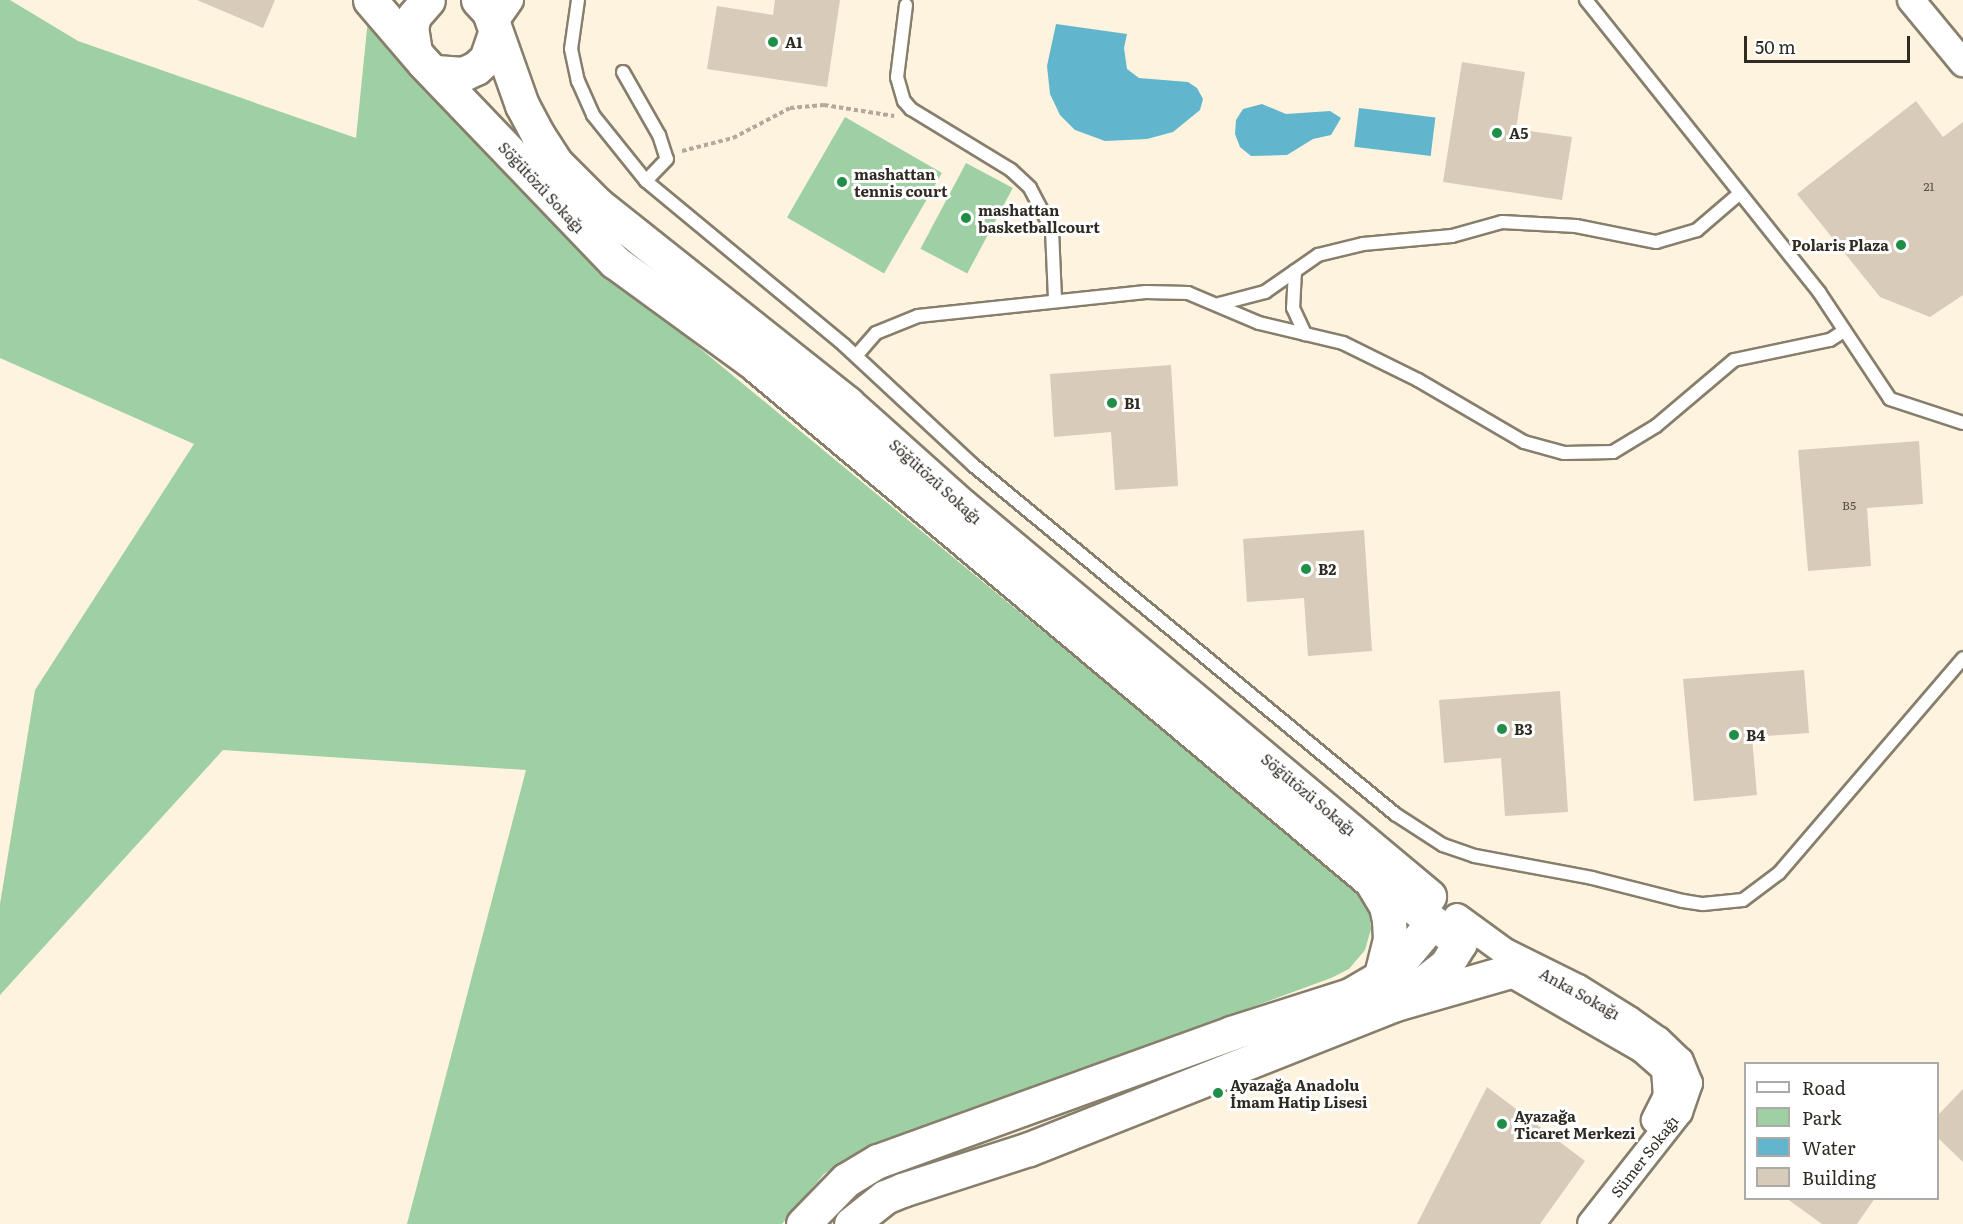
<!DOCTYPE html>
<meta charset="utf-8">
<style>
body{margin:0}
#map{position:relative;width:1963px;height:1224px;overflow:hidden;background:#fdf3de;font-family:Literata,serif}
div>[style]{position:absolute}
.green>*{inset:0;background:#9fd0a4;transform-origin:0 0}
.water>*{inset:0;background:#61b6ce;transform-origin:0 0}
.building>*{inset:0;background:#d8cbb9}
.path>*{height:4px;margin-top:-2px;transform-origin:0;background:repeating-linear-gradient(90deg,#b1a999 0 4.5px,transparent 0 7.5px)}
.roads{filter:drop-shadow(2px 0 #877e6c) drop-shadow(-2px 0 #877e6c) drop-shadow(0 2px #877e6c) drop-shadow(0 -2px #877e6c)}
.lane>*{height:12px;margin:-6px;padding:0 6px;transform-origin:6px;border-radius:6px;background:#fff}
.street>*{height:26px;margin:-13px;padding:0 13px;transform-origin:13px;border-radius:13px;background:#fff}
.secondary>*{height:33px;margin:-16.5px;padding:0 16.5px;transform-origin:16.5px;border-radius:16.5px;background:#fff}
.primary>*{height:33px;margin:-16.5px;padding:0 16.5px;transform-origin:16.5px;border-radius:16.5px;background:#fff}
.dots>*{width:16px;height:16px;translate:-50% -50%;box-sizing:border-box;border:3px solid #fff;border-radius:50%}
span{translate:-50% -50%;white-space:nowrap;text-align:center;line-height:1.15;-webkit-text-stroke:6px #fff;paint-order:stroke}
.number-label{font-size:12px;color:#595348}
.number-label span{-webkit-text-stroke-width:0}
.poi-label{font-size:15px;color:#2f2b23;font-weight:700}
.left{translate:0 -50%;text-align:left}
.right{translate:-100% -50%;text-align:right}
.street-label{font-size:15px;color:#2f2b23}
.legend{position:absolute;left:1744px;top:1062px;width:195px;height:138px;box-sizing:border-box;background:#fff;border:2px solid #acaaa7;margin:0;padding:8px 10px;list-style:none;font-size:18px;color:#2f2b23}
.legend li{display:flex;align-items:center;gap:12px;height:30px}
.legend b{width:30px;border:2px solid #acaaa7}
.scale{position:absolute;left:1744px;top:36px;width:166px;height:27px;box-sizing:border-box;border:3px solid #2f2b23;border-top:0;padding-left:8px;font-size:18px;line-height:21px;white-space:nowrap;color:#2f2b23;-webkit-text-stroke:4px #fff;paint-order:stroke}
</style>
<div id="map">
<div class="green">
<div style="clip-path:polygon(0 0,10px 0,78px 41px,356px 138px,368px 19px,571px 242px,1353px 887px,1370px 909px,1371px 929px,1365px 950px,1349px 969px,1331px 978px,860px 1152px,824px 1174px,782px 1224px,407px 1224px,526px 770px,223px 750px,0 995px,0 904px,35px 690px,194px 444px,0 358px)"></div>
<div style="left:845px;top:117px;width:112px;height:116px;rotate:30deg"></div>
<div style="left:966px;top:163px;width:53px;height:97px;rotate:28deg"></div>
</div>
<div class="water">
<div style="clip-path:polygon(1056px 24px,1127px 34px,1124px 48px,1127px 69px,1139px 78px,1188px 82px,1197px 88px,1203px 99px,1200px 110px,1173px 132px,1147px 139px,1105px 141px,1075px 130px,1060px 115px,1050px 94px,1047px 66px)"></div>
<div style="clip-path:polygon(1262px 104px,1286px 114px,1330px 111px,1341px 118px,1331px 135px,1313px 139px,1287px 155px,1251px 156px,1240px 147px,1235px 134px,1236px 120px,1243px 109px)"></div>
<div style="left:1359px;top:108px;width:77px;height:39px;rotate:7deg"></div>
</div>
<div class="building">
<div style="clip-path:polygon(197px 0,275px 0,263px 28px)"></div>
<div style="clip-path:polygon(775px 0,840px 0,827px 87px,707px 69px,717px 6px,773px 15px)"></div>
<div style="clip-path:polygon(1462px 62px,1525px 72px,1516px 129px,1572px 137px,1562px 200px,1443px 182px)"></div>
<div style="clip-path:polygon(1916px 101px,1943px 137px,1963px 122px,1963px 295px,1930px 317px,1880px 297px,1797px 194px)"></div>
<div style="clip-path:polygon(1171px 365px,1178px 486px,1115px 490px,1111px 432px,1054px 437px,1050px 374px)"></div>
<div style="clip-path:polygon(1919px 441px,1923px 504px,1867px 508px,1871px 566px,1808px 571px,1798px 450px)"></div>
<div style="clip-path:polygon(1364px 530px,1372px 651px,1308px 656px,1304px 598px,1247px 602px,1243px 539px)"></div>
<div style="clip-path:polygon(1804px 670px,1809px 733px,1752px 737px,1757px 795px,1694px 801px,1683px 679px)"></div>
<div style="clip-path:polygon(1560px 691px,1568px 812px,1505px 816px,1501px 758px,1444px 763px,1439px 700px)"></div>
<div style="clip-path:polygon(1487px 1087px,1585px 1161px,1540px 1224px,1417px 1224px)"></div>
<div style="clip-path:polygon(1963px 1089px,1963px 1162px,1938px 1138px,1938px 1115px)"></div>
<div style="clip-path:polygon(1786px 1198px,1875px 1198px,1857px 1224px,1822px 1224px)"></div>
</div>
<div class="path">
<div style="left:682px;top:151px;width:53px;rotate:-14.3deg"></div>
<div style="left:733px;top:138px;width:64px;rotate:-27.8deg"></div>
<div style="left:790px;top:108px;width:34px;rotate:-5deg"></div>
<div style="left:824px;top:105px;width:71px;rotate:8.9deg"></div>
</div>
<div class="roads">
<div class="lane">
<div style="left:578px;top:0;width:49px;rotate:98.1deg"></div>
<div style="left:571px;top:49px;width:33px;rotate:78deg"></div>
<div style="left:578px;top:81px;width:37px;rotate:66deg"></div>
<div style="left:593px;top:115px;width:85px;rotate:51.2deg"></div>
<div style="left:646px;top:181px;width:257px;rotate:39.6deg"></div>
<div style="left:844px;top:345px;width:176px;rotate:42.9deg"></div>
<div style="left:973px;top:465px;width:548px;rotate:39.59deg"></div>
<div style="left:1395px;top:814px;width:57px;rotate:32.9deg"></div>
<div style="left:1443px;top:845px;width:34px;rotate:19deg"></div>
<div style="left:1475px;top:856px;width:119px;rotate:10.6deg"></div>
<div style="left:1592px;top:878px;width:94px;rotate:14.2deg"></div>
<div style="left:1683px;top:901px;width:20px;rotate:9deg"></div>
<div style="left:1703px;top:904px;width:40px;rotate:-5.7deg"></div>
<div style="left:1743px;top:900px;width:45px;rotate:-36.9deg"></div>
<div style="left:1779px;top:873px;width:283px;rotate:-49.4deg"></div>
<div style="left:1586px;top:0;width:374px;rotate:51.4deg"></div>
<div style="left:1819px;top:292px;width:128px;rotate:56.4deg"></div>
<div style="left:1890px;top:399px;width:77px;rotate:18.2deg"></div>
<div style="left:906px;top:5px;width:73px;rotate:97.1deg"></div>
<div style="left:897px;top:77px;width:25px;rotate:74deg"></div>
<div style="left:904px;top:101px;width:11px;rotate:49deg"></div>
<div style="left:911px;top:109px;width:117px;rotate:31.4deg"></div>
<div style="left:1011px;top:170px;width:26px;rotate:43deg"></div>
<div style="left:1030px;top:188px;width:47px;rotate:62.4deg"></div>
<div style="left:1052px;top:230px;width:70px;rotate:87.5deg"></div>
<div style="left:623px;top:72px;width:73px;rotate:60.3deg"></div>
<div style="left:659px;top:135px;width:25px;rotate:72deg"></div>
<div style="left:667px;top:159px;width:30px;rotate:134deg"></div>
<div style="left:1295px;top:271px;width:37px;rotate:93deg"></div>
<div style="left:1293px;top:308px;width:29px;rotate:65deg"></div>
<div style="left:1219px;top:304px;width:48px;rotate:-14.6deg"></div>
<div style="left:1265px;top:292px;width:65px;rotate:-34.9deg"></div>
<div style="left:1318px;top:255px;width:46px;rotate:-13.7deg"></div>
<div style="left:1363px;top:244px;width:89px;rotate:-5.1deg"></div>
<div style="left:1452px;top:236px;width:52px;rotate:-15.6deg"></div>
<div style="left:1502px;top:222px;width:74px;rotate:3.1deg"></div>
<div style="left:1576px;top:226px;width:82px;rotate:11.3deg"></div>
<div style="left:1656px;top:242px;width:43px;rotate:-16.3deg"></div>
<div style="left:1697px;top:230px;width:55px;rotate:-40.6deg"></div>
<div style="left:856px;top:356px;width:30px;rotate:-49deg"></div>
<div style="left:876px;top:333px;width:45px;rotate:-22deg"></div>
<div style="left:918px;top:316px;width:229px;rotate:-6deg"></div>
<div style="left:1146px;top:292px;width:42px;rotate:1.4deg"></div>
<div style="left:1188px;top:293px;width:77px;rotate:22.9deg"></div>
<div style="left:1259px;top:323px;width:86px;rotate:13.4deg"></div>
<div style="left:1343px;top:343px;width:84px;rotate:26.3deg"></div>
<div style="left:1418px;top:380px;width:123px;rotate:30.3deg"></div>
<div style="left:1524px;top:442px;width:41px;rotate:15.4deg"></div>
<div style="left:1564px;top:453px;width:49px;rotate:-1.2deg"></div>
<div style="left:1613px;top:452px;width:50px;rotate:-31.2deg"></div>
<div style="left:1656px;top:426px;width:102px;rotate:-40.2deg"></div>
<div style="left:1734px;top:360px;width:98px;rotate:-11.8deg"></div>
<div style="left:1830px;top:340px;width:17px;rotate:-33deg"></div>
</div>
<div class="street">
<div style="left:1911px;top:0;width:82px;rotate:50.5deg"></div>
<div style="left:494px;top:23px;width:28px;rotate:-55deg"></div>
<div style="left:1457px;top:917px;width:59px;rotate:36.1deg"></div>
<div style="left:1505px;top:952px;width:81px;rotate:26.3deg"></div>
<div style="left:1578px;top:988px;width:60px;rotate:32.1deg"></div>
<div style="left:1629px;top:1020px;width:35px;rotate:35deg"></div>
<div style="left:1658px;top:1040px;width:30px;rotate:44deg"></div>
<div style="left:1680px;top:1061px;width:24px;rotate:68deg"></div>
<div style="left:1689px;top:1083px;width:31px;rotate:109deg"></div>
<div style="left:1679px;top:1112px;width:142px;rotate:128.2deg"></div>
<div style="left:1519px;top:978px;width:142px;rotate:30deg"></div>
<div style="left:1642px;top:1049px;width:30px;rotate:41deg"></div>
<div style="left:1665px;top:1069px;width:27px;rotate:86deg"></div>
<div style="left:1667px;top:1096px;width:27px;rotate:117deg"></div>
</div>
<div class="secondary">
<div style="left:370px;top:0;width:83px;rotate:49.4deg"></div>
<div style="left:424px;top:63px;width:276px;rotate:46.2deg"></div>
<div style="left:615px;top:262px;width:168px;rotate:36.1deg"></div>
<div style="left:751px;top:361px;width:809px;rotate:39.99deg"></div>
<div style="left:1371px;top:881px;width:37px;rotate:29deg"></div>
<div style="left:1403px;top:899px;width:72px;rotate:37.7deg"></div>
<div style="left:478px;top:0;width:16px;rotate:47deg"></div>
<div style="left:489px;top:12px;width:99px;rotate:70.5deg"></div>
<div style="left:522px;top:105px;width:34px;rotate:62deg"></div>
<div style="left:538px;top:135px;width:33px;rotate:57deg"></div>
<div style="left:556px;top:163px;width:58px;rotate:45deg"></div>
<div style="left:597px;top:204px;width:320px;rotate:38.5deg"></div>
<div style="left:847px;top:403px;width:153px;rotate:41.8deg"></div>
<div style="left:961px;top:505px;width:610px;rotate:39.88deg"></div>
<div style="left:415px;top:52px;width:24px;rotate:-99deg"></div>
<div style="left:411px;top:28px;width:12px;rotate:-76deg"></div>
<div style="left:414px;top:16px;width:21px;rotate:-49deg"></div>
<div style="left:436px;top:72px;width:27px;rotate:4deg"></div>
<div style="left:463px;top:74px;width:14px;rotate:-25deg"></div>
<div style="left:476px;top:68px;width:13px;rotate:-42deg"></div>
<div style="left:486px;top:59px;width:28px;rotate:-71deg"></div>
</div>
<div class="primary">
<div style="left:1371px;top:881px;width:29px;rotate:59deg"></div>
<div style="left:1386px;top:906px;width:14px;rotate:78deg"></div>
<div style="left:1389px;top:920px;width:19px;rotate:87deg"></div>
<div style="left:1390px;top:939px;width:41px;rotate:104deg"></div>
<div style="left:1409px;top:994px;width:47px;rotate:-38.1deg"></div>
<div style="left:1446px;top:965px;width:26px;rotate:-58deg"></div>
<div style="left:803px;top:1224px;width:62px;rotate:-45.7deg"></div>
<div style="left:846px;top:1180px;width:37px;rotate:-31deg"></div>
<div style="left:878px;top:1161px;width:375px;rotate:-19.9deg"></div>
<div style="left:1231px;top:1033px;width:125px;rotate:-17.7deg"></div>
<div style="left:1350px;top:995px;width:50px;rotate:-30.2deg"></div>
<div style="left:1393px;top:970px;width:61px;rotate:-50.3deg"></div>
<div style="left:851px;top:1224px;width:43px;rotate:-38.5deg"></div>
<div style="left:885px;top:1197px;width:18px;rotate:-22deg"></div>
<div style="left:902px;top:1190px;width:133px;rotate:-17.9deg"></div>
<div style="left:1029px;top:1149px;width:394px;rotate:-21.6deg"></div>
<div style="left:1395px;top:1004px;width:116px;rotate:-15.9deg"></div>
</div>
</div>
<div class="dots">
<div style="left:773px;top:42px;background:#208e47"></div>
<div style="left:1497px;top:133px;background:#208e47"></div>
<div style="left:842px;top:182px;background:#208e47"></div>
<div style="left:966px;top:218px;background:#208e47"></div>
<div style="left:1901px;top:245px;background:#208e47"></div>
<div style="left:1112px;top:403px;background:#208e47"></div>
<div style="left:1306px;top:569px;background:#208e47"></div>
<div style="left:1502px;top:729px;background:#208e47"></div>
<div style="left:1734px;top:735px;background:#208e47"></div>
<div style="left:1218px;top:1093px;background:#208e47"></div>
<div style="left:1502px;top:1124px;background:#208e47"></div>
</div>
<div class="number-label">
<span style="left:1929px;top:187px">21</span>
<span style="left:1849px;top:506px">B5</span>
</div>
<div class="poi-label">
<span class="left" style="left:785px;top:42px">A1</span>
<span class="left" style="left:1509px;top:133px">A5</span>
<span class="left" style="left:854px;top:182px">mashattan<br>tennis court</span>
<span class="left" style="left:978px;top:218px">mashattan<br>basketballcourt</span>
<span class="right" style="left:1889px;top:245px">Polaris Plaza</span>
<span class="left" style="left:1124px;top:403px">B1</span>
<span class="left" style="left:1318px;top:569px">B2</span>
<span class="left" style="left:1514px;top:729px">B3</span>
<span class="left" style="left:1746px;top:735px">B4</span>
<span class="left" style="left:1230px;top:1093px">Ayazağa Anadolu<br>İmam Hatip Lisesi</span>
<span class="left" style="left:1514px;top:1124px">Ayazağa<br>Ticaret Merkezi</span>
</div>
<div class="street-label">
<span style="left:542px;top:187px;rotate:47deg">Söğütözü Sokağı</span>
<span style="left:936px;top:481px;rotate:42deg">Söğütözü Sokağı</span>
<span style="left:1309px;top:794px;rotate:40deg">Söğütözü Sokağı</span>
<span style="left:1580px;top:993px;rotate:29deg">Anka Sokağı</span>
<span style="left:1644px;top:1156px;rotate:-52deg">Sümer Sokağı</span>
</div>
<ul class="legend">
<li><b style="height:8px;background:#fff"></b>Road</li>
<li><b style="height:16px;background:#9fd0a4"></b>Park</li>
<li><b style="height:16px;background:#61b6ce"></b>Water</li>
<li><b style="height:16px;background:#d8cbb9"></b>Building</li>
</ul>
<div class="scale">50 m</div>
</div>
